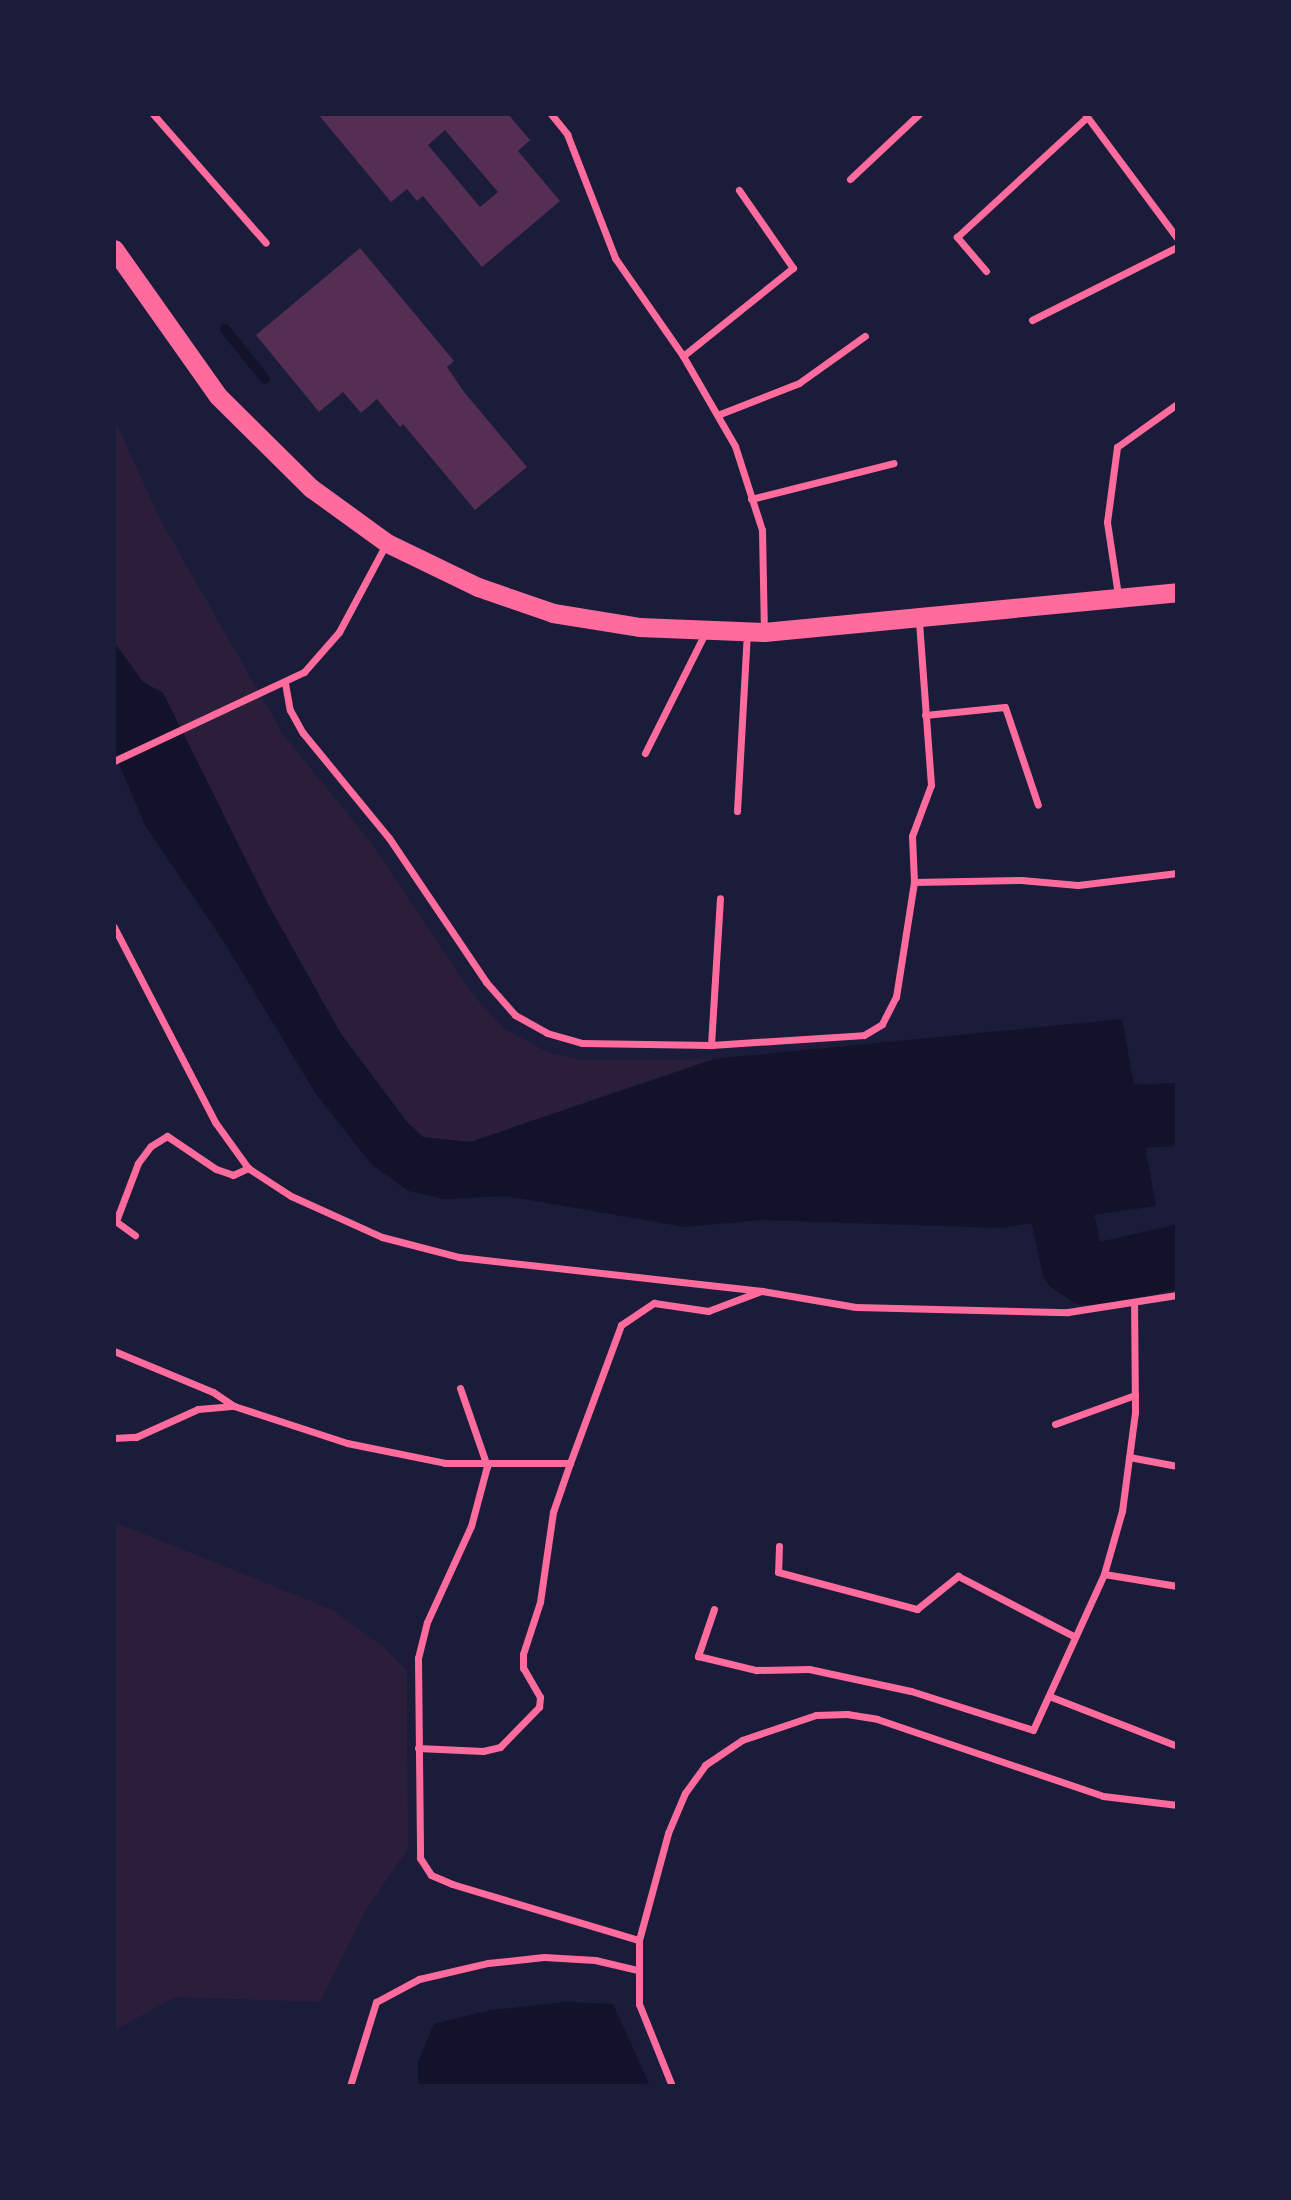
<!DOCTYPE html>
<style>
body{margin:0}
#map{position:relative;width:1291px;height:2200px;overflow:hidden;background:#1b1b3a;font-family:"PT Sans Narrow",sans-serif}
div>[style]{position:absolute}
.green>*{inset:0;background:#2a1e3b}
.water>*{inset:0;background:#12122b}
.stream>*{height:10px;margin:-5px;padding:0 5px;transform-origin:5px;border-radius:5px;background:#12122b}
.river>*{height:63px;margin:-31.5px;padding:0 31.5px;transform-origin:31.5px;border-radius:31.5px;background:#12122b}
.building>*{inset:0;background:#542f53}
.minor>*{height:7px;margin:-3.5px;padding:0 3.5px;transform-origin:3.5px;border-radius:3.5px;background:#ff6b9d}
.trunk>*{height:19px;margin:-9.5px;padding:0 9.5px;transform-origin:9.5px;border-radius:9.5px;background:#ff6b9d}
span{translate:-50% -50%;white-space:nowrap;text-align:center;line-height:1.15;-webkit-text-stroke:5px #1b1b3a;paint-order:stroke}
.frame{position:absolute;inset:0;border:116px solid #1b1b3a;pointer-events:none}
</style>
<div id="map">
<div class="green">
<div style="clip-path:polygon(114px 418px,160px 519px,283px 734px,372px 844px,474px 996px,504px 1028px,547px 1052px,582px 1060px,714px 1059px,470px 1142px,423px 1137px,407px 1122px,341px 1034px,269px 906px,163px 693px,143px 682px,114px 642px)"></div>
<div style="clip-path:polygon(114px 1522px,331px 1609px,384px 1647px,407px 1671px,408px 1849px,367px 1908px,320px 2002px,175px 1997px,114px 2031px)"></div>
</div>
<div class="water">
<div style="clip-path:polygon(114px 642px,143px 682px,163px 693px,269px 906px,341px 1034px,407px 1122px,423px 1137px,470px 1142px,714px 1059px,1122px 1019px,1156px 1206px,1001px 1228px,761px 1220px,685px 1227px,507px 1196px,444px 1199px,409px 1191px,372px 1165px,316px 1094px,224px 942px,145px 825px,114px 752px)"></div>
<div style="clip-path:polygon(564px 2002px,613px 2004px,650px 2086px,418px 2086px,418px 2062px,434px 2024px,487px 2011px)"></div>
</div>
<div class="stream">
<div style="left:225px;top:329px;width:64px;rotate:51.3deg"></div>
</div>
<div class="river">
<div style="left:1053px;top:1119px;width:124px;rotate:-2.3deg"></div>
<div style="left:1045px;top:1136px;width:130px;rotate:78deg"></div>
<div style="left:1072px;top:1263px;width:18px;rotate:34deg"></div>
<div style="left:1087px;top:1273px;width:20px;rotate:-3deg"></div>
<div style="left:1107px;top:1272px;width:72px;rotate:-12.9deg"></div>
</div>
<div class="building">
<div style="clip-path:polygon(evenodd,318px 114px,508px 114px,530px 140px,518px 151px,560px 201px,482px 267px,423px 196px,417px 201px,407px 189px,391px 202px,318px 114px,445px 130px,498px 192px,480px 207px,428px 145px,445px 130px)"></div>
<div style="clip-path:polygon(360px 248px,454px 361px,447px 367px,464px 392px,527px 467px,475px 510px,403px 424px,400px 427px,377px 399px,361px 413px,343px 392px,319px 412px,256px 335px)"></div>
</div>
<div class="minor">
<div style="left:153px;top:114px;width:171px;rotate:48.8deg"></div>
<div style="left:551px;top:114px;width:26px;rotate:51deg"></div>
<div style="left:567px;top:134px;width:133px;rotate:68.8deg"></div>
<div style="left:615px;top:258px;width:119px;rotate:55.2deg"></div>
<div style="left:683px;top:356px;width:104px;rotate:60deg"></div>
<div style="left:735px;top:446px;width:88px;rotate:72.2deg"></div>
<div style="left:762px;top:530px;width:101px;rotate:88.9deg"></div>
<div style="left:1085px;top:114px;width:154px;rotate:53.4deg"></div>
<div style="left:850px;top:179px;width:95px;rotate:-43.3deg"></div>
<div style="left:986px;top:271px;width:45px;rotate:-130.5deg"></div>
<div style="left:957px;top:237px;width:177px;rotate:-42.7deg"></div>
<div style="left:1032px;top:320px;width:162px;rotate:-26.7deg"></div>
<div style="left:683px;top:356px;width:141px;rotate:-38.7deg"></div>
<div style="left:793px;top:268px;width:95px;rotate:-124.7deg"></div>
<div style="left:720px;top:414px;width:85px;rotate:-21.4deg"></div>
<div style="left:799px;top:383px;width:81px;rotate:-35.5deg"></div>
<div style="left:751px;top:499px;width:147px;rotate:-14.1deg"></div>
<div style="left:1118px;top:595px;width:74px;rotate:-98.6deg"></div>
<div style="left:1107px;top:522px;width:76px;rotate:-82.4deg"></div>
<div style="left:1117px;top:447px;width:74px;rotate:-35.6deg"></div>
<div style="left:285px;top:683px;width:27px;rotate:80deg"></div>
<div style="left:290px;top:710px;width:26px;rotate:61deg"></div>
<div style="left:303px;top:733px;width:136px;rotate:50.7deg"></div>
<div style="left:389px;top:838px;width:174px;rotate:56deg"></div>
<div style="left:486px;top:982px;width:44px;rotate:48.7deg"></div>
<div style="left:515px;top:1015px;width:37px;rotate:29deg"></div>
<div style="left:547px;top:1033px;width:36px;rotate:16deg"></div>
<div style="left:582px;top:1043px;width:129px;rotate:0.9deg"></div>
<div style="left:711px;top:1045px;width:153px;rotate:-3.7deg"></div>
<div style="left:864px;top:1035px;width:21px;rotate:-31deg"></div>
<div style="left:882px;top:1024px;width:30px;rotate:-63deg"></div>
<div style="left:896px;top:997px;width:116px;rotate:-81.1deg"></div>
<div style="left:914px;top:882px;width:46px;rotate:-92.5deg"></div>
<div style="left:912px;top:836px;width:54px;rotate:-69.6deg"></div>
<div style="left:931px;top:785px;width:165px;rotate:-94.2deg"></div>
<div style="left:925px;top:715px;width:80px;rotate:-5.7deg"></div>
<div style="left:1005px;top:707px;width:103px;rotate:71.4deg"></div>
<div style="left:645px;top:753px;width:136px;rotate:-63.4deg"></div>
<div style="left:114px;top:761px;width:210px;rotate:-25.1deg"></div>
<div style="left:304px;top:672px;width:53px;rotate:-48.8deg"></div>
<div style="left:339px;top:632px;width:100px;rotate:-61.9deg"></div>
<div style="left:737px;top:811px;width:178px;rotate:-86.8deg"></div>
<div style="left:914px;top:882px;width:107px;rotate:-1.1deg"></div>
<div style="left:1021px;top:880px;width:57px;rotate:5deg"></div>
<div style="left:1078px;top:885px;width:100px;rotate:-6.9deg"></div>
<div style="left:114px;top:927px;width:220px;rotate:62.6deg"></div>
<div style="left:215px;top:1122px;width:57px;rotate:54.3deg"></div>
<div style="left:248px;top:1168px;width:51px;rotate:33.1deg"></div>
<div style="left:291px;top:1196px;width:100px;rotate:24.3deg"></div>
<div style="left:382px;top:1237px;width:80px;rotate:14.6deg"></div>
<div style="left:459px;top:1257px;width:305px;rotate:6.4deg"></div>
<div style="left:762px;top:1291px;width:95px;rotate:9.7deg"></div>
<div style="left:856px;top:1307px;width:212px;rotate:1.4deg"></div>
<div style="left:1068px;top:1312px;width:110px;rotate:-8.9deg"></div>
<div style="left:711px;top:1045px;width:147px;rotate:-86.5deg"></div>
<div style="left:114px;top:1220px;width:26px;rotate:36deg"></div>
<div style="left:116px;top:1221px;width:62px;rotate:-69.2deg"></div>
<div style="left:138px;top:1163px;width:21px;rotate:-53deg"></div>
<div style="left:151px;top:1146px;width:19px;rotate:-32deg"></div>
<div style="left:167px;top:1136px;width:59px;rotate:34deg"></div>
<div style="left:216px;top:1169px;width:18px;rotate:19deg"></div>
<div style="left:233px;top:1175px;width:17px;rotate:-25deg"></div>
<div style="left:114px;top:1351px;width:107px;rotate:22.5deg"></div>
<div style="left:213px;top:1392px;width:25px;rotate:34deg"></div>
<div style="left:460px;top:1388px;width:83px;rotate:70.9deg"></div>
<div style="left:487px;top:1466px;width:62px;rotate:104.9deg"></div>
<div style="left:471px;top:1526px;width:106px;rotate:114.6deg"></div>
<div style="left:427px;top:1622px;width:37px;rotate:104deg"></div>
<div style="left:418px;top:1658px;width:200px;rotate:89.4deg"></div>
<div style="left:420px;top:1858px;width:20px;rotate:57deg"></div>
<div style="left:431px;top:1875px;width:23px;rotate:23deg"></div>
<div style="left:452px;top:1884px;width:195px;rotate:16.7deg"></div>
<div style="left:1055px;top:1424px;width:85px;rotate:-19.9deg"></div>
<div style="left:114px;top:1438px;width:22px;rotate:-3deg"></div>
<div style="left:136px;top:1437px;width:68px;rotate:-24.3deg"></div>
<div style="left:198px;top:1409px;width:36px;rotate:-5deg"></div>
<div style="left:234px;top:1406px;width:119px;rotate:18.1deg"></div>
<div style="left:347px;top:1443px;width:100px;rotate:11.5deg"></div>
<div style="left:445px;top:1463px;width:125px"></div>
<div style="left:570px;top:1463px;width:147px;rotate:-69.7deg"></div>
<div style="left:621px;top:1325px;width:40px;rotate:-34deg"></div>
<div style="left:654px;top:1303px;width:55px;rotate:8.4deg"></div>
<div style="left:708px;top:1311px;width:57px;rotate:-20.7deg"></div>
<div style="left:1129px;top:1457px;width:49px;rotate:10.6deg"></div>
<div style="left:779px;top:1546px;width:26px;rotate:92deg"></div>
<div style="left:778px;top:1572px;width:144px;rotate:14.9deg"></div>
<div style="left:917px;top:1609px;width:53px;rotate:-38.8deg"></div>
<div style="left:958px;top:1576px;width:132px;rotate:27.5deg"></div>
<div style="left:1104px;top:1574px;width:74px;rotate:9.3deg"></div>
<div style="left:714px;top:1609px;width:50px;rotate:108.8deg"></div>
<div style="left:698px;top:1656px;width:60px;rotate:13.6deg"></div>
<div style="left:756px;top:1670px;width:53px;rotate:-1.1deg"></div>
<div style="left:809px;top:1669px;width:104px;rotate:12.2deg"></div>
<div style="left:911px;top:1691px;width:128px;rotate:17.7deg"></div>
<div style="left:1033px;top:1730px;width:171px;rotate:-65.5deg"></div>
<div style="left:1104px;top:1574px;width:66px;rotate:-74.1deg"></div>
<div style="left:1122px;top:1511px;width:100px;rotate:-82.5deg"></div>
<div style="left:1135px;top:1412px;width:109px;rotate:-90.5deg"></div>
<div style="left:1049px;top:1696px;width:137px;rotate:21.3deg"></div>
<div style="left:418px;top:1748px;width:65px;rotate:2.6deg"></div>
<div style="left:483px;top:1751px;width:17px;rotate:-13deg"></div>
<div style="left:500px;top:1747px;width:56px;rotate:-45.7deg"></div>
<div style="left:539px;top:1707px;width:10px;rotate:-84deg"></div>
<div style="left:540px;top:1697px;width:34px;rotate:-120deg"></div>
<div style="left:523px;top:1668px;width:14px;rotate:-90deg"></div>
<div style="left:523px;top:1654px;width:55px;rotate:-71.9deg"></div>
<div style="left:540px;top:1602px;width:91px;rotate:-81.8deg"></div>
<div style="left:553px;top:1512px;width:52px;rotate:-70.9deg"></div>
<div style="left:350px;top:2086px;width:88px;rotate:-72.8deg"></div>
<div style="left:376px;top:2002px;width:49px;rotate:-28.1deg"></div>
<div style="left:419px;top:1979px;width:71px;rotate:-13.1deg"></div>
<div style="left:488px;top:1963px;width:56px;rotate:-6.1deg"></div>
<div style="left:544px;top:1957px;width:51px;rotate:3.4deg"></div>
<div style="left:595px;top:1960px;width:43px;rotate:13.4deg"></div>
<div style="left:672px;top:2086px;width:88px;rotate:-111.9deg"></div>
<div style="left:639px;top:2004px;width:64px;rotate:-90deg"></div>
<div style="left:639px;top:1940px;width:111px;rotate:-74.8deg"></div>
<div style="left:668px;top:1833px;width:43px;rotate:-67deg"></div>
<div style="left:685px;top:1793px;width:34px;rotate:-54deg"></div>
<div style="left:705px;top:1765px;width:45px;rotate:-34deg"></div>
<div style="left:742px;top:1740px;width:78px;rotate:-18.7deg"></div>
<div style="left:816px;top:1715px;width:31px;rotate:-2deg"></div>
<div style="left:847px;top:1714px;width:30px;rotate:9deg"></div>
<div style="left:877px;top:1719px;width:239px;rotate:18.8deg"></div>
<div style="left:1103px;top:1796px;width:75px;rotate:6.9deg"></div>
</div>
<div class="trunk">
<div style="left:114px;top:249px;width:180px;rotate:54.7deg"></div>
<div style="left:218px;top:396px;width:131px;rotate:44.7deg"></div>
<div style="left:311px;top:488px;width:94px;rotate:35.9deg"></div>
<div style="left:387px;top:543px;width:101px;rotate:25.8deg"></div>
<div style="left:478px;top:587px;width:79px;rotate:19.1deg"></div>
<div style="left:553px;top:613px;width:87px;rotate:9.2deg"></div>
<div style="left:639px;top:627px;width:125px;rotate:2.3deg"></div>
<div style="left:764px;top:632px;width:415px;rotate:-5.5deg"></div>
</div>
<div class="frame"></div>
</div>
